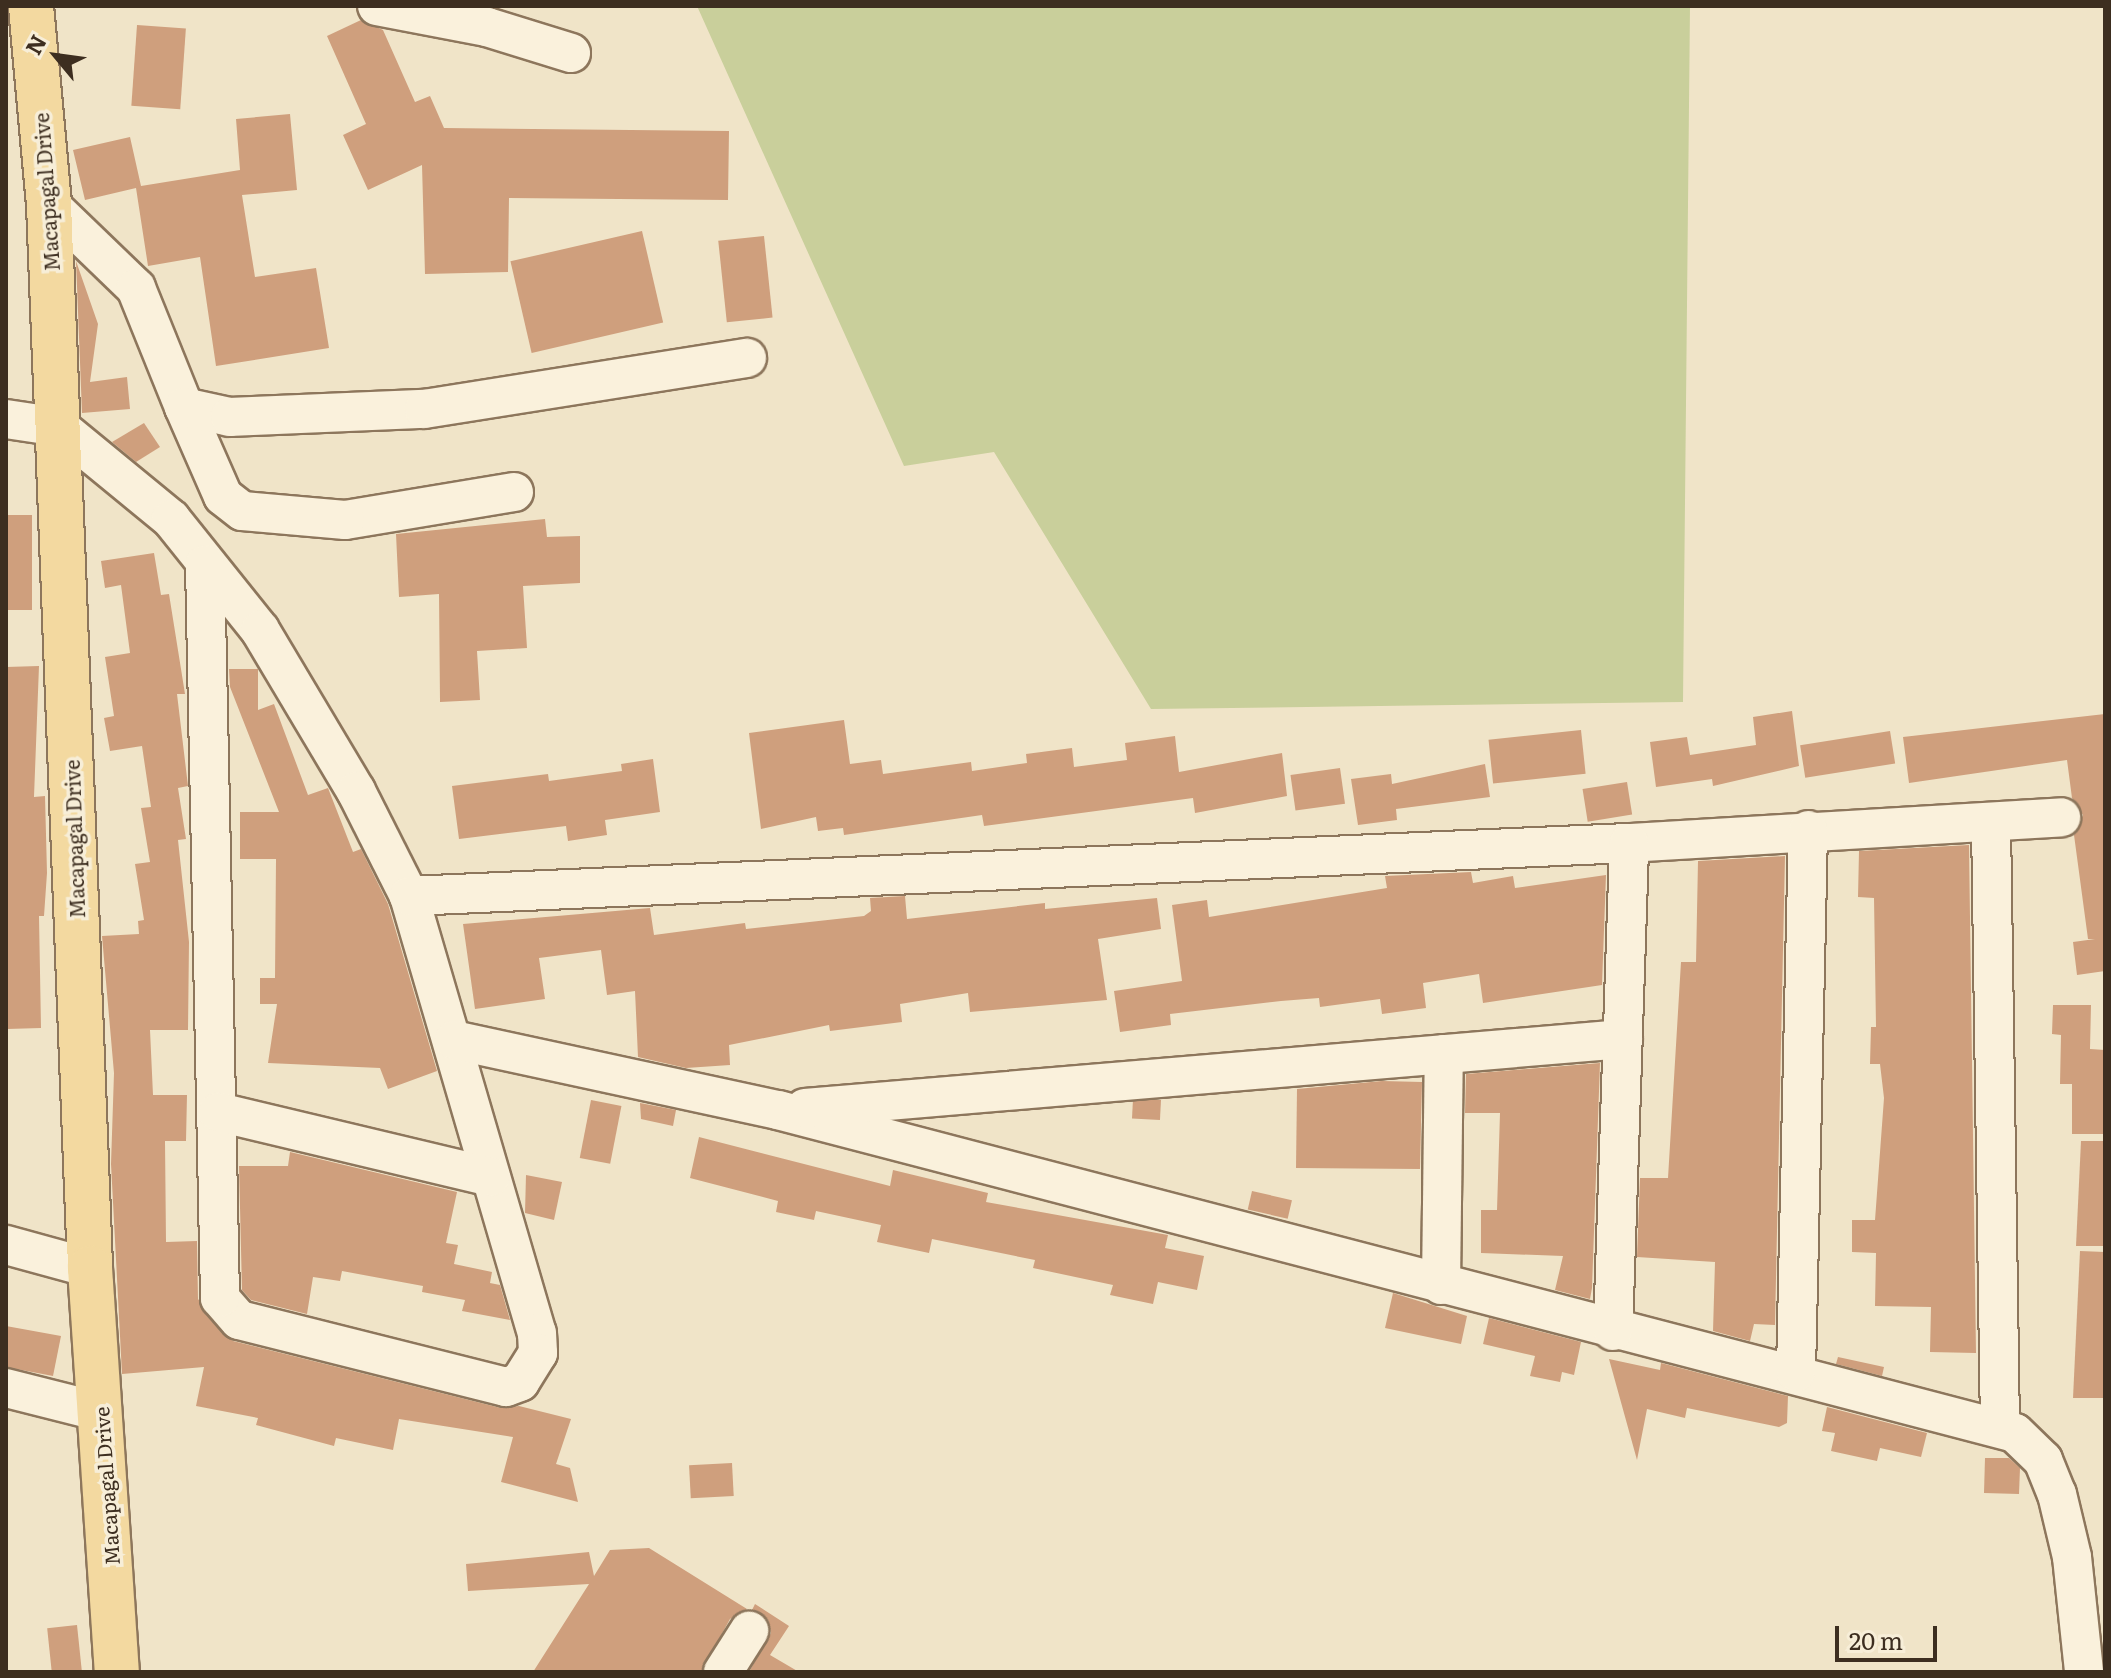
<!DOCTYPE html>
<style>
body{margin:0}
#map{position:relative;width:2111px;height:1678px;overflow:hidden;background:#f0e4c8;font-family:Literata,serif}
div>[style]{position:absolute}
.green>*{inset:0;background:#c9cf9b}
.building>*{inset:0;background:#cf9f7d;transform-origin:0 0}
.roads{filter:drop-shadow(2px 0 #8d765c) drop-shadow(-2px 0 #8d765c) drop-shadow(0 2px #8d765c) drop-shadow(0 -2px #8d765c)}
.minor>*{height:38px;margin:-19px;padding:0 19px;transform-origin:19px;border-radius:19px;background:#faf1dc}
.major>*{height:44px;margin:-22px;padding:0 22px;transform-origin:22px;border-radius:22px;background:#f3d9a0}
span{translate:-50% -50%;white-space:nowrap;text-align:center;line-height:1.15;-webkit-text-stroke:7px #f7eed8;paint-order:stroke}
.street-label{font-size:20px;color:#3d2e20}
.frame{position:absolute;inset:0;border:8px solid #3d2e20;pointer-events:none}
.north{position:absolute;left:16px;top:16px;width:80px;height:80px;-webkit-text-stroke:6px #f7eed8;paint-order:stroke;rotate:299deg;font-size:22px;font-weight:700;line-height:32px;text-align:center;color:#3d2e20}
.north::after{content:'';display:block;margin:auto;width:28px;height:36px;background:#3d2e20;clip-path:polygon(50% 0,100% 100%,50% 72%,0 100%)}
.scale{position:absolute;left:1835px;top:1626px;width:102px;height:36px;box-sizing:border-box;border:4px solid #3d2e20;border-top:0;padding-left:10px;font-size:24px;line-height:28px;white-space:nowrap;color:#3d2e20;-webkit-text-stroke:6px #f7eed8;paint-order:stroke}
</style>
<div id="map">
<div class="green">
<div style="clip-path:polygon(697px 6px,1690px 6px,1683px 702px,1151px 709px,994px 452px,904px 466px)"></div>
</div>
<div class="building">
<div style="clip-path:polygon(361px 20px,383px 30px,415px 102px,430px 96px,444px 128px,729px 131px,728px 200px,509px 198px,508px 272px,425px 274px,422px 165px,368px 190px,343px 135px,366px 124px,327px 36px)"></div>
<div style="left:137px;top:25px;width:49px;height:81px;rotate:4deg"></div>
<div style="clip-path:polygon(290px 114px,297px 190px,242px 195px,255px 277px,316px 268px,329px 348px,216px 366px,200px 257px,148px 266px,136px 188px,85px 200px,73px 150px,130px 137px,141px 186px,240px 170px,236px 119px)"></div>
<div style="left:642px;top:231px;width:94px;height:135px;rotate:77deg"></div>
<div style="left:764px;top:236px;width:82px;height:46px;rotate:84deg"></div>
<div style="clip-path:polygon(76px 261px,98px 324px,90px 382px,127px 377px,130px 409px,82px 413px)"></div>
<div style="clip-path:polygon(144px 423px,160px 447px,136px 462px,112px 442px)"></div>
<div style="left:6px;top:515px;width:26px;height:95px"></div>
<div style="clip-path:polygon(545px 519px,547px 537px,580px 536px,580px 583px,523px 586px,527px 648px,477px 651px,480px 700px,440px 702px,439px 594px,399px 597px,396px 534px)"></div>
<div style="clip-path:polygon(154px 553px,161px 595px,169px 594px,185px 694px,177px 694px,188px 786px,178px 788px,186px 839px,178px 840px,189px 942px,188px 1030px,150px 1030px,153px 1095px,187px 1095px,186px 1141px,165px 1141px,166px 1242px,197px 1241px,198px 1299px,233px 1341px,501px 1408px,519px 1406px,571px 1419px,556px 1464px,570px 1468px,578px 1502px,501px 1482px,513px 1437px,399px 1419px,393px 1450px,336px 1438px,334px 1446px,256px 1425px,258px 1418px,196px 1406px,204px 1367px,122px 1374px,111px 1164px,114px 1073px,102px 936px,139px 934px,138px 921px,144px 920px,135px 864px,150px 862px,141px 808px,151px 807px,142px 746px,110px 751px,104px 718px,114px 716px,105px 657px,130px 653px,121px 585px,105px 588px,101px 561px)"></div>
<div style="clip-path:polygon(39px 666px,34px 797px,45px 796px,47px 873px,44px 916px,39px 916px,41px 1028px,7px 1029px,6px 667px)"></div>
<div style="clip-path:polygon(229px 669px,258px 669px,258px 710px,274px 704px,308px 795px,328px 788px,353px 852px,361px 849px,388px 904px,437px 1071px,388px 1089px,380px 1068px,268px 1063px,277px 1004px,260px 1004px,260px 978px,275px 978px,276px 859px,240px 859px,240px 812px,279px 812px,230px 687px)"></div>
<div style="clip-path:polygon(1792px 711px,1799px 766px,1713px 786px,1712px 779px,1656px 787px,1650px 742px,1687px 737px,1690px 755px,1756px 745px,1753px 717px)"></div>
<div style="clip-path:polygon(2105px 714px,2105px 971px,2077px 975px,2073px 942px,2095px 939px,2088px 939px,2074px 835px,2083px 815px,2072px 798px,2067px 760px,1909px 783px,1903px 737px)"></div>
<div style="clip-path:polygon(844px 720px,850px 764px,881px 760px,883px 774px,971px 762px,972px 771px,1027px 763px,1026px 754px,1072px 748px,1074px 767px,1127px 760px,1125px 743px,1175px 736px,1179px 772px,1282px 753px,1287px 796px,1195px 813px,1193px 798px,984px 826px,982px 815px,844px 835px,843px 828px,818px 831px,816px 817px,761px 829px,749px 733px)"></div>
<div style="left:1581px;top:730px;width:44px;height:93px;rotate:84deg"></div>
<div style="left:1890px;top:731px;width:33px;height:91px;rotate:81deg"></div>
<div style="clip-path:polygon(653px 759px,660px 812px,605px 820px,607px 835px,568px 841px,566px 826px,459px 839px,452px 786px,548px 774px,549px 781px,622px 771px,621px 764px)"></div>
<div style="clip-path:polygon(1485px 764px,1490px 797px,1396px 809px,1397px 820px,1358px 825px,1351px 779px,1391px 774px,1392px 784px)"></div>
<div style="left:1340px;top:768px;width:36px;height:50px;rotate:82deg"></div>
<div style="left:1627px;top:782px;width:33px;height:45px;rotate:81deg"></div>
<div style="clip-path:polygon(1969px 845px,1976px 1353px,1930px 1352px,1931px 1307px,1875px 1306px,1876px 1253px,1852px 1252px,1852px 1220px,1875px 1220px,1884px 1098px,1880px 1064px,1870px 1064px,1871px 1027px,1876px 1027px,1874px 898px,1858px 897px,1859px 851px)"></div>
<div style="clip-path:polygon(1785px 856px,1775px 1325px,1754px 1324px,1750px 1341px,1713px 1331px,1715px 1262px,1637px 1257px,1640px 1178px,1668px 1178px,1681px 962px,1696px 962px,1698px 861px)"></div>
<div style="clip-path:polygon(1471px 872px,1473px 883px,1513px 876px,1515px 888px,1606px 875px,1602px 985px,1483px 1003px,1479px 974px,1423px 983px,1426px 1008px,1382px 1014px,1380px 999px,1320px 1007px,1319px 998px,1281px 1001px,1170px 1014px,1171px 1025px,1120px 1032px,1114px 991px,1182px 981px,1172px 905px,1207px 900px,1209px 917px,1387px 888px,1385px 876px)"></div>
<div style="clip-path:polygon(905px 896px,907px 919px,1045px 903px,1045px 909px,1157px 898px,1161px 929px,1098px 939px,1107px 1000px,970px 1012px,968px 993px,900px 1004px,902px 1022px,830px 1031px,829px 1025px,729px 1045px,730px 1065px,686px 1068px,638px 1057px,635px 991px,607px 995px,601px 950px,539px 958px,545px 999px,475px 1009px,463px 924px,650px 908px,654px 935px,745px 923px,746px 929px,864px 916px,871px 911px,870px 898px)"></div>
<div style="clip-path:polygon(2053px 1005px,2091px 1005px,2090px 1049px,2105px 1050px,2105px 1134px,2072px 1134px,2072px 1084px,2060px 1084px,2061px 1035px,2052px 1034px)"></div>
<div style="clip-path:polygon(1600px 1063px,1592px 1288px,1590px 1299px,1555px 1290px,1563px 1256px,1481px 1253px,1481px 1210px,1497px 1210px,1500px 1113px,1465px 1113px,1466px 1074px)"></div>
<div style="clip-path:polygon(1382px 1081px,1422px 1082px,1420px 1169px,1296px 1168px,1297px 1089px)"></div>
<div style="left:591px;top:1100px;width:31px;height:59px;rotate:11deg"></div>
<div style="left:1161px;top:1100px;width:20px;height:28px;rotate:93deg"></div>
<div style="clip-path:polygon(640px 1103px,676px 1110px,673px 1126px,641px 1119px)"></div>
<div style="clip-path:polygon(699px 1137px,890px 1186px,893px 1170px,988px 1193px,986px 1202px,1168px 1235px,1165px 1248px,1204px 1256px,1197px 1290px,1158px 1282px,1153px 1304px,1110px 1295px,1113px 1285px,1033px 1268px,1035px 1260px,932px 1239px,929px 1253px,877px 1242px,881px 1225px,816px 1211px,814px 1220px,776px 1212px,778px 1201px,690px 1178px)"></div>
<div style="clip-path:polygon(2081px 1141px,2105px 1141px,2105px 1246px,2076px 1246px)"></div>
<div style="clip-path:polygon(290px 1152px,457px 1192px,446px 1243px,458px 1245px,454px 1264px,492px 1272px,490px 1283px,500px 1285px,510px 1320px,462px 1311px,465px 1300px,422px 1292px,423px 1286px,342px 1271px,340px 1281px,313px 1277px,307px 1314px,251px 1300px,242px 1290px,239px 1166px,288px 1166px)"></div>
<div style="clip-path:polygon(526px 1175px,562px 1182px,554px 1220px,525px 1213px)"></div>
<div style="left:1252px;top:1191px;width:41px;height:19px;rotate:13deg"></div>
<div style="clip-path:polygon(2080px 1251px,2105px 1252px,2105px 1398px,2073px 1398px)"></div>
<div style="clip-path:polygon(1393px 1293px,1467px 1316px,1461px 1344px,1385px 1328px)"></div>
<div style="clip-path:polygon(1489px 1318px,1581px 1342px,1574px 1375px,1562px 1372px,1560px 1382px,1530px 1376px,1535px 1356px,1483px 1344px)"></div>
<div style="clip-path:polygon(6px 1326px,61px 1336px,53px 1376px,6px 1367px)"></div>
<div style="clip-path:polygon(1838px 1357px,1884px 1367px,1882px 1376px,1836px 1364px)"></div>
<div style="clip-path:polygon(1609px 1359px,1660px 1370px,1661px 1363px,1788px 1396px,1787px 1423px,1779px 1427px,1687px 1408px,1685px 1418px,1647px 1409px,1637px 1460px)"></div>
<div style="clip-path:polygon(1827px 1407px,1927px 1433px,1921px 1457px,1880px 1448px,1877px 1461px,1831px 1451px,1835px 1433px,1822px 1431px)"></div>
<div style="clip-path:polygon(1985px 1458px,2009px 1458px,2020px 1468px,2019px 1494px,1984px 1493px)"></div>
<div style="left:732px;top:1463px;width:33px;height:43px;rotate:87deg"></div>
<div style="clip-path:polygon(649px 1548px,747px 1609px,730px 1619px,701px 1672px,533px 1672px,589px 1584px,468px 1591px,466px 1564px,589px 1552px,594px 1576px,610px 1550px)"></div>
<div style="clip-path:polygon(755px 1604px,789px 1626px,770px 1655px,799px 1672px,749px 1672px,771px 1633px,768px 1620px,752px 1610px)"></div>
<div style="left:77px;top:1625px;width:47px;height:30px;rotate:84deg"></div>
</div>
<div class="roads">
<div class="minor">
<div style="left:377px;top:6px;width:112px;rotate:10.8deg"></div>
<div style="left:487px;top:27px;width:88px;rotate:17.2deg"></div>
<div style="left:49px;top:204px;width:121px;rotate:44deg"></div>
<div style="left:136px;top:288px;width:128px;rotate:68deg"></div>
<div style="left:6px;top:419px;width:54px;rotate:8.6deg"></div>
<div style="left:59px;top:427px;width:145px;rotate:39.4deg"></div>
<div style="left:171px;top:519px;width:142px;rotate:51.3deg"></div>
<div style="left:260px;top:630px;width:187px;rotate:59.2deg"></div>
<div style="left:356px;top:791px;width:118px;rotate:63.2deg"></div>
<div style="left:409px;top:896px;width:455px;rotate:73.7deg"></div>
<div style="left:537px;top:1333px;width:20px;rotate:87deg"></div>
<div style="left:538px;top:1353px;width:34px;rotate:122deg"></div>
<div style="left:520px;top:1382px;width:15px;rotate:160deg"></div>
<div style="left:506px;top:1387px;width:275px;rotate:-165.9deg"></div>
<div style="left:239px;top:1320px;width:29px;rotate:-131deg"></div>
<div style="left:220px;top:1298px;width:734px;rotate:-91.17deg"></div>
<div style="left:514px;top:492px;width:171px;rotate:170.6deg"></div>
<div style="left:345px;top:520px;width:103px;rotate:-175deg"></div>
<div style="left:242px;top:511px;width:24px;rotate:-142deg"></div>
<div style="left:223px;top:496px;width:97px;rotate:-113.7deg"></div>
<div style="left:184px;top:407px;width:47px;rotate:12.3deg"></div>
<div style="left:230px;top:417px;width:194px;rotate:-2.4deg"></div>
<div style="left:424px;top:409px;width:327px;rotate:-9deg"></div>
<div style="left:1991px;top:822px;width:605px;rotate:89.15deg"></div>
<div style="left:409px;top:896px;width:1221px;rotate:-2.49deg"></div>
<div style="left:1629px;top:843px;width:433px;rotate:-3.4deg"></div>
<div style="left:454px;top:1040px;width:331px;rotate:12.2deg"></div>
<div style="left:778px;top:1110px;width:1278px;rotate:14.63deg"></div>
<div style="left:2015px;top:1433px;width:39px;rotate:44deg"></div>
<div style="left:2043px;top:1460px;width:37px;rotate:68deg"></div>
<div style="left:2057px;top:1494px;width:65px;rotate:76.6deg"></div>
<div style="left:2072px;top:1557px;width:116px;rotate:84deg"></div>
<div style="left:805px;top:1108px;width:821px;rotate:-4.82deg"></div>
<div style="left:218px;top:1112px;width:280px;rotate:13.4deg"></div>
<div style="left:6px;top:1245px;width:87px;rotate:15.3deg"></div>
<div style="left:1441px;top:1285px;width:231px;rotate:-89.3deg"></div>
<div style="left:1613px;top:1331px;width:488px;rotate:-88.1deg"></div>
<div style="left:1796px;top:1372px;width:542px;rotate:-88.73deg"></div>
<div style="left:6px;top:1388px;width:98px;rotate:14.2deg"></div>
<div style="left:723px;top:1672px;width:49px;rotate:-57.6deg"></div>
</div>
<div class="major">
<div style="left:31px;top:6px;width:199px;rotate:84.8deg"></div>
<div style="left:49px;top:204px;width:1065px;rotate:87.79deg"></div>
<div style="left:90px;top:1268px;width:405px;rotate:86.2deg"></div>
</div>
</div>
<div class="street-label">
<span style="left:46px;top:192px;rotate:-94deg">Macapagal Drive</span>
<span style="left:74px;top:839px;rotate:-92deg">Macapagal Drive</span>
<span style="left:106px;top:1486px;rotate:-94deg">Macapagal Drive</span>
</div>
<div class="frame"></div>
<div class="north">N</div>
<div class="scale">20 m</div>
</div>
